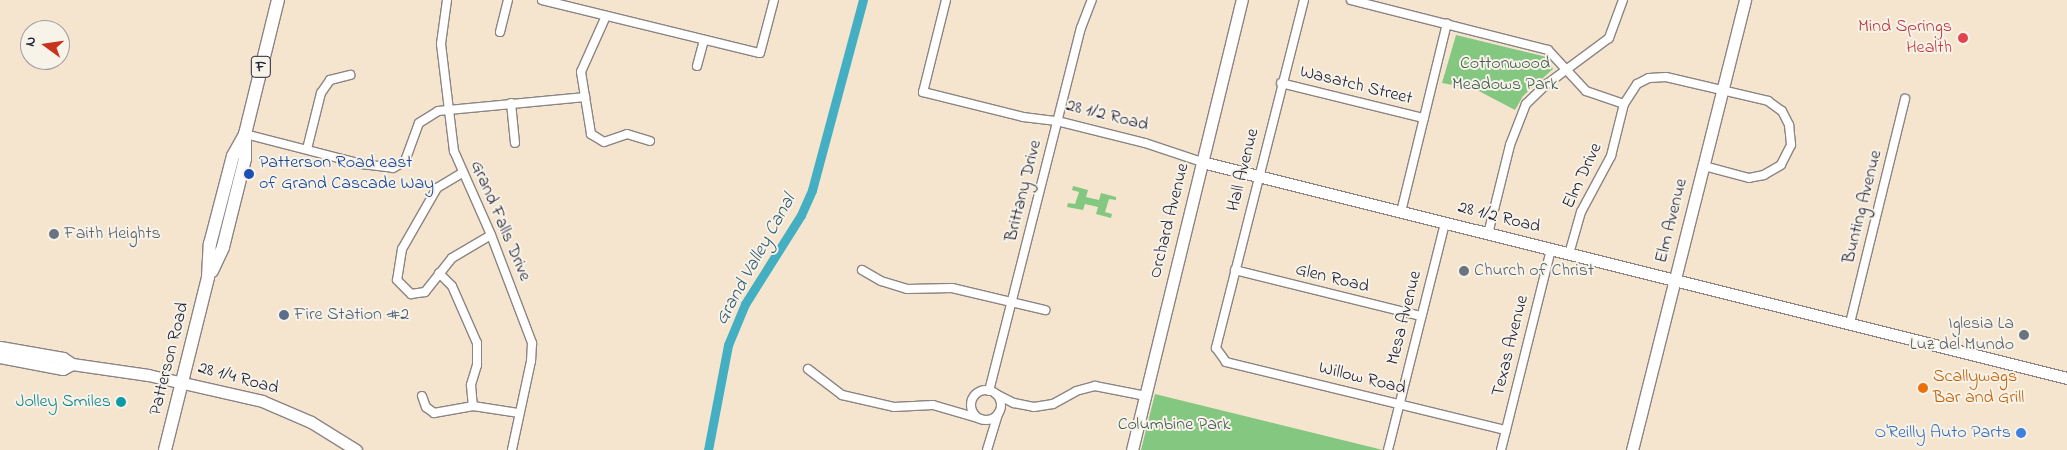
<!DOCTYPE html>
<style>
body{margin:0}
#map{position:relative;width:2067px;height:450px;overflow:hidden;background:#f5e5ce;font-family:"Indie Flower",sans-serif}
div>[style]{position:absolute}
.green>*{inset:0;background:#83c781}
.canal>*{height:9px;margin:-4.5px;padding:0 4.5px;transform-origin:4.5px;border-radius:4.5px;background:#44afc3}
.roads{filter:drop-shadow(1px 0 #8c8484) drop-shadow(-1px 0 #8c8484) drop-shadow(0 1px #8c8484) drop-shadow(0 -1px #8c8484)}
.street>*{height:8px;margin:-4px;padding:0 4px;transform-origin:4px;border-radius:4px;background:#fff}
.street>.ring{margin:-4px;padding:0;box-sizing:content-box;background:none;border:8px solid #fff;border-radius:50%}
.secondary>*{height:11px;margin:-5.5px;padding:0 5.5px;transform-origin:5.5px;border-radius:5.5px;background:#fff}
.primary>*{height:12px;margin:-6px;padding:0 6px;transform-origin:6px;border-radius:6px;background:#fff}
.dots>*{width:14px;height:14px;translate:-50% -50%;box-sizing:border-box;border:2px solid #f7f3e8;border-radius:50%}
span{translate:-50% -50%;white-space:nowrap;text-align:center;line-height:1.15;-webkit-text-stroke:4px #f7f3e8;paint-order:stroke}
.shield-label span{padding:1px 4px;background:#f7f3e8;border:1px solid;border-radius:4px;-webkit-text-stroke-width:0}
.shield-label{font-size:16px;color:#22223b;font-weight:700}
.health-label{font-size:18px;color:#be3a42}
.right{translate:-100% -50%;text-align:right}
.park-label{font-size:18px;color:#445c54}
.street-label{font-size:18px;color:#22223b}
.transit-label{font-size:18px;color:#164399}
.left{translate:0 -50%;text-align:left}
.worship-label{font-size:18px;color:#5b616d}
.service-label{font-size:18px;color:#4e5e75}
.food-label{font-size:18px;color:#c56008}
.culture-label{font-size:18px;color:#0d838f}
.shop-label{font-size:18px;color:#366cbe}
.water-label{font-size:19px;color:#305a71;font-style:italic}
.north{position:absolute;left:20px;top:20px;width:50px;height:50px;box-sizing:border-box;background:#f7f3e8;border:1px solid #a29fa3;border-radius:50%;rotate:284deg;font-size:14px;font-weight:700;line-height:20px;text-align:center;color:#22223b}
.north::after{content:'';display:block;margin:auto;width:18px;height:22px;background:#c8321e;clip-path:polygon(50% 0,100% 100%,50% 72%,0 100%)}
</style>
<div id="map">
<div class="green">
<div style="clip-path:polygon(1456px 35px,1547px 57px,1553px 69px,1523px 96px,1515px 110px,1475px 89px,1442px 83px)"></div>
<div style="clip-path:polygon(1073px 186px,1088px 190px,1086px 197px,1099px 200px,1101px 193px,1116px 197px,1116px 200px,1109px 199px,1105px 212px,1112px 214px,1111px 218px,1096px 214px,1098px 207px,1085px 204px,1083px 210px,1067px 207px,1068px 203px,1075px 204px,1079px 192px,1072px 190px)"></div>
<div style="clip-path:polygon(1155px 394px,1383px 450px,1141px 450px)"></div>
</div>
<div class="canal">
<div style="left:708px;top:450px;width:107px;rotate:-79.2deg"></div>
<div style="left:728px;top:345px;width:44px;rotate:-67.5deg"></div>
<div style="left:745px;top:304px;width:105px;rotate:-57.8deg"></div>
<div style="left:801px;top:215px;width:27px;rotate:-66deg"></div>
<div style="left:812px;top:190px;width:197px;rotate:-75deg"></div>
</div>
<div class="roads">
<div class="street">
<div style="left:447px;top:0;width:44px;rotate:97.8deg"></div>
<div style="left:441px;top:44px;width:108px;rotate:83.1deg"></div>
<div style="left:454px;top:151px;width:92px;rotate:66.2deg"></div>
<div style="left:491px;top:235px;width:116px;rotate:69.2deg"></div>
<div style="left:532px;top:343px;width:18px;rotate:93deg"></div>
<div style="left:531px;top:361px;width:91px;rotate:102.1deg"></div>
<div style="left:542px;top:0;width:224px;rotate:13.7deg"></div>
<div style="left:760px;top:53px;width:55px;rotate:-75.2deg"></div>
<div style="left:946px;top:0;width:95px;rotate:104deg"></div>
<div style="left:923px;top:92px;width:103px;rotate:14deg"></div>
<div style="left:1023px;top:117px;width:34px;rotate:7deg"></div>
<div style="left:1057px;top:121px;width:91px;rotate:14deg"></div>
<div style="left:1145px;top:143px;width:60px;rotate:18.4deg"></div>
<div style="left:1304px;top:0;width:359px;rotate:104.2deg"></div>
<div style="left:1216px;top:348px;width:17px;rotate:54deg"></div>
<div style="left:1226px;top:362px;width:288px;rotate:13.7deg"></div>
<div style="left:1351px;top:0;width:203px;rotate:14.2deg"></div>
<div style="left:1548px;top:50px;width:56px;rotate:47.2deg"></div>
<div style="left:1586px;top:91px;width:40px;rotate:18.9deg"></div>
<div style="left:606px;top:16px;width:61px;rotate:114.1deg"></div>
<div style="left:581px;top:72px;width:63px;rotate:80.8deg"></div>
<div style="left:591px;top:134px;width:15px;rotate:32deg"></div>
<div style="left:604px;top:142px;width:24px;rotate:-19deg"></div>
<div style="left:627px;top:134px;width:24px;rotate:17deg"></div>
<div style="left:500px;top:32px;width:33px;rotate:-76deg"></div>
<div style="left:697px;top:66px;width:27px;rotate:-75deg"></div>
<div style="left:1281px;top:83px;width:147px;rotate:13.8deg"></div>
<div style="left:511px;top:103px;width:40px;rotate:84.3deg"></div>
<div style="left:245px;top:134px;width:121px;rotate:14.4deg"></div>
<div style="left:362px;top:164px;width:31px;rotate:7deg"></div>
<div style="left:393px;top:168px;width:14px;rotate:-30deg"></div>
<div style="left:405px;top:161px;width:40px;rotate:-69.8deg"></div>
<div style="left:419px;top:123px;width:22px;rotate:-32deg"></div>
<div style="left:438px;top:111px;width:148px;rotate:-5.4deg"></div>
<div style="left:307px;top:149px;width:58px;rotate:-76deg"></div>
<div style="left:321px;top:93px;width:16px;rotate:-55deg"></div>
<div style="left:330px;top:80px;width:21px;rotate:-14deg"></div>
<div style="left:462px;top:173px;width:29px;rotate:149deg"></div>
<div style="left:437px;top:188px;width:70px;rotate:119.8deg"></div>
<div style="left:402px;top:249px;width:31px;rotate:99deg"></div>
<div style="left:397px;top:280px;width:20px;rotate:45deg"></div>
<div style="left:411px;top:294px;width:14px;rotate:-8deg"></div>
<div style="left:425px;top:292px;width:43px;rotate:-51.5deg"></div>
<div style="left:452px;top:258px;width:45px;rotate:-30.5deg"></div>
<div style="left:1401px;top:212px;width:194px;rotate:-76.3deg"></div>
<div style="left:1488px;top:234px;width:92px;rotate:-76.1deg"></div>
<div style="left:1510px;top:145px;width:44px;rotate:-68.7deg"></div>
<div style="left:1526px;top:104px;width:29px;rotate:-44deg"></div>
<div style="left:1547px;top:84px;width:77px;rotate:-36.6deg"></div>
<div style="left:1609px;top:38px;width:40px;rotate:-69.8deg"></div>
<div style="left:1569px;top:254px;width:44px;rotate:-74.1deg"></div>
<div style="left:1581px;top:212px;width:64px;rotate:-61.8deg"></div>
<div style="left:1611px;top:156px;width:54px;rotate:-76deg"></div>
<div style="left:1624px;top:104px;width:24px;rotate:-57deg"></div>
<div style="left:1637px;top:84px;width:13px;rotate:-27deg"></div>
<div style="left:1649px;top:78px;width:17px;rotate:-3deg"></div>
<div style="left:1666px;top:77px;width:105px;rotate:13.2deg"></div>
<div style="left:1768px;top:101px;width:17px;rotate:36deg"></div>
<div style="left:1782px;top:111px;width:16px;rotate:63deg"></div>
<div style="left:1789px;top:125px;width:20px;rotate:84deg"></div>
<div style="left:1791px;top:145px;width:22px;rotate:117deg"></div>
<div style="left:1781px;top:165px;width:20px;rotate:150deg"></div>
<div style="left:1764px;top:175px;width:15px;rotate:169deg"></div>
<div style="left:1749px;top:178px;width:47px;rotate:-165.1deg"></div>
<div style="left:862px;top:270px;width:22px;rotate:30deg"></div>
<div style="left:881px;top:281px;width:27px;rotate:17deg"></div>
<div style="left:907px;top:289px;width:45px;rotate:-1.3deg"></div>
<div style="left:952px;top:288px;width:96px;rotate:13.3deg"></div>
<div style="left:1235px;top:270px;width:192px;rotate:13.9deg"></div>
<div style="left:439px;top:273px;width:18px;rotate:45deg"></div>
<div style="left:452px;top:286px;width:62px;rotate:66.3deg"></div>
<div style="left:477px;top:343px;width:22px;rotate:90deg"></div>
<div style="left:477px;top:365px;width:21px;rotate:107deg"></div>
<div style="left:471px;top:385px;width:21px;rotate:85deg"></div>
<div style="left:1850px;top:323px;width:231px;rotate:-76.2deg"></div>
<div style="left:808px;top:369px;width:43px;rotate:37.4deg"></div>
<div style="left:842px;top:395px;width:53px;rotate:13deg"></div>
<div style="left:894px;top:407px;width:39px;rotate:-3deg"></div>
<div style="left:933px;top:405px;width:50px;rotate:16.3deg"></div>
<div class="ring" style="left:971px;top:390px;width:22px;height:22px"></div>
<div style="left:989px;top:391px;width:374px;rotate:-75.8deg"></div>
<div style="left:1081px;top:28px;width:30px;rotate:-69deg"></div>
<div style="left:996px;top:394px;width:20px;rotate:27deg"></div>
<div style="left:1014px;top:403px;width:20px;rotate:11deg"></div>
<div style="left:1034px;top:407px;width:19px;rotate:-9deg"></div>
<div style="left:1053px;top:404px;width:26px;rotate:-29deg"></div>
<div style="left:1076px;top:391px;width:20px;rotate:-15deg"></div>
<div style="left:1095px;top:386px;width:52px;rotate:11.1deg"></div>
<div style="left:422px;top:396px;width:12px;rotate:70deg"></div>
<div style="left:426px;top:407px;width:10px;rotate:37deg"></div>
<div style="left:434px;top:413px;width:40px;rotate:-10deg"></div>
<div style="left:473px;top:406px;width:47px;rotate:8.7deg"></div>
<div style="left:987px;top:450px;width:38px;rotate:-73deg"></div>
<div style="left:1388px;top:450px;width:234px;rotate:-75.9deg"></div>
<div style="left:1501px;top:450px;width:207px;rotate:-76deg"></div>
</div>
<div class="secondary">
<div style="left:1202px;top:162px;width:892px;rotate:14.02deg"></div>
<div style="left:0;top:347px;width:64px;rotate:9.9deg"></div>
<div style="left:63px;top:358px;width:11px;rotate:34deg"></div>
<div style="left:72px;top:364px;width:77px;rotate:8.2deg"></div>
<div style="left:148px;top:375px;width:117px;rotate:12.8deg"></div>
<div style="left:262px;top:401px;width:53px;rotate:23.2deg"></div>
<div style="left:311px;top:422px;width:53px;rotate:31.9deg"></div>
<div style="left:0;top:357px;width:64px;rotate:10.8deg"></div>
<div style="left:63px;top:369px;width:10px;rotate:-29deg"></div>
<div style="left:1132px;top:450px;width:463px;rotate:-76.3deg"></div>
<div style="left:1632px;top:450px;width:464px;rotate:-75.9deg"></div>
</div>
<div class="primary">
<div style="left:212px;top:271px;width:26px;rotate:-65deg"></div>
<div style="left:223px;top:247px;width:91px;rotate:-76deg"></div>
<div style="left:245px;top:159px;width:25px;rotate:-90deg"></div>
<div style="left:165px;top:450px;width:178px;rotate:-76deg"></div>
<div style="left:208px;top:277px;width:33px;rotate:-87deg"></div>
<div style="left:210px;top:244px;width:91px;rotate:-75.4deg"></div>
<div style="left:233px;top:156px;width:25px;rotate:-61deg"></div>
<div style="left:245px;top:134px;width:138px;rotate:-76.2deg"></div>
</div>
</div>
<div class="dots">
<div style="left:1963px;top:38px;background:#e0444e"></div>
<div style="left:249px;top:174px;background:#1a4fb4"></div>
<div style="left:54px;top:234px;background:#6b7280"></div>
<div style="left:1464px;top:271px;background:#6b7280"></div>
<div style="left:284px;top:315px;background:#5c6f8a"></div>
<div style="left:2024px;top:335px;background:#6b7280"></div>
<div style="left:1923px;top:388px;background:#e8710a"></div>
<div style="left:121px;top:402px;background:#0f9aa8"></div>
<div style="left:2021px;top:433px;background:#3f7fe0"></div>
</div>
<div class="shield-label">
<span style="left:261px;top:67px">F</span>
</div>
<div class="health-label">
<span class="right" style="left:1952px;top:38px">Mind Springs<br>Health</span>
</div>
<div class="park-label">
<span style="left:1505px;top:75px">Cottonwood<br>Meadows Park</span>
<span style="left:1174px;top:425px">Columbine Park</span>
</div>
<div class="street-label">
<span style="left:1356px;top:86px;rotate:14deg">Wasatch Street</span>
<span style="left:1107px;top:116px;rotate:14deg">28 1/2 Road</span>
<span style="left:1244px;top:170px;rotate:-76deg">Hall Avenue</span>
<span style="left:1583px;top:176px;rotate:-65deg">Elm Drive</span>
<span style="left:1024px;top:191px;rotate:-76deg">Brittany Drive</span>
<span style="left:1863px;top:207px;rotate:-76deg">Bunting Avenue</span>
<span style="left:1499px;top:218px;rotate:14deg">28 1/2 Road</span>
<span style="left:500px;top:221px;rotate:67deg">Grand Falls Drive</span>
<span style="left:1170px;top:221px;rotate:-76deg">Orchard Avenue</span>
<span style="left:1672px;top:221px;rotate:-76deg">Elm Avenue</span>
<span style="left:1332px;top:279px;rotate:14deg">Glen Road</span>
<span style="left:1405px;top:318px;rotate:-76deg">Mesa Avenue</span>
<span style="left:1511px;top:346px;rotate:-76deg">Texas Avenue</span>
<span style="left:170px;top:359px;rotate:-76deg">Patterson Road</span>
<span style="left:238px;top:379px;rotate:15deg">28 1/4 Road</span>
<span style="left:1362px;top:379px;rotate:14deg">Willow Road</span>
</div>
<div class="transit-label">
<span class="left" style="left:259px;top:174px">Patterson Road east<br>of Grand Cascade Way</span>
</div>
<div class="worship-label">
<span class="left" style="left:64px;top:234px">Faith Heights</span>
<span class="left" style="left:1474px;top:271px">Church of Christ</span>
<span class="right" style="left:2014px;top:335px">Iglesia La<br>Luz del Mundo</span>
</div>
<div class="service-label">
<span class="left" style="left:294px;top:315px">Fire Station #2</span>
</div>
<div class="food-label">
<span class="left" style="left:1933px;top:388px">Scallywags<br>Bar and Grill</span>
</div>
<div class="culture-label">
<span class="right" style="left:111px;top:402px">Jolley Smiles</span>
</div>
<div class="shop-label">
<span class="right" style="left:2011px;top:433px">O'Reilly Auto Parts</span>
</div>
<div class="water-label">
<span style="left:756px;top:260px;rotate:-61deg">Grand Valley Canal</span>
</div>
<div class="north">N</div>
</div>
